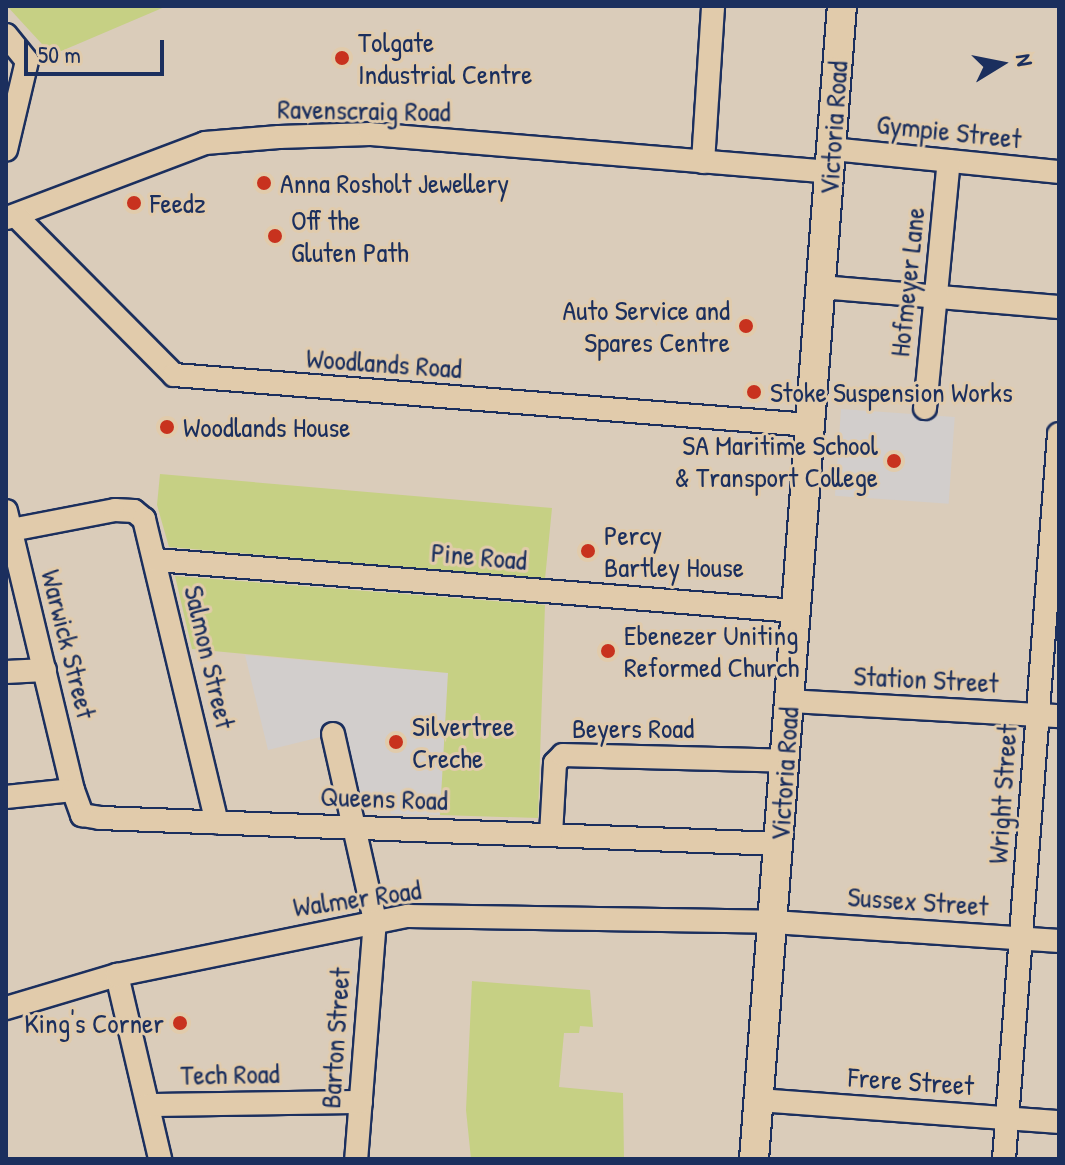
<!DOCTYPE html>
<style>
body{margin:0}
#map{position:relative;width:1065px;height:1165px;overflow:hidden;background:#daccba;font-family:"Patrick Hand",sans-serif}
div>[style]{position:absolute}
.built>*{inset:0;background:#d2cecc;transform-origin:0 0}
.green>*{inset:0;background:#c6d084}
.roads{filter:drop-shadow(2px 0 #1b2f5e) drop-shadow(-2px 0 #1b2f5e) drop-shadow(0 2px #1b2f5e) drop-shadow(0 -2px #1b2f5e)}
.minor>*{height:22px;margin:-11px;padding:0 11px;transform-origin:11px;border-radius:11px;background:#e1cbab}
.major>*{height:28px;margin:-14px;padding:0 14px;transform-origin:14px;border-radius:14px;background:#e1cbab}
.dots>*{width:22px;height:22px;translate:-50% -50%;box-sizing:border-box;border:4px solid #e1cbab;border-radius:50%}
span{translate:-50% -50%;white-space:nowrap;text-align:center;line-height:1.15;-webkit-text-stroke:6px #e1cbab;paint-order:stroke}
.poi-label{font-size:28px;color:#1b2f5e}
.left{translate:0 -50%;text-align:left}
.right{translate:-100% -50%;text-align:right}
.street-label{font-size:28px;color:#1b2f5e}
.frame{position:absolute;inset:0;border:8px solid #1b2f5e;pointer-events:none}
.north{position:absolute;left:961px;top:24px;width:80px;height:80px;-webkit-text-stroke:6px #e1cbab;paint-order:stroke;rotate:80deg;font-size:22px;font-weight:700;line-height:32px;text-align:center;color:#1b2f5e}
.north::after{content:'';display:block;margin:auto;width:28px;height:36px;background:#1b2f5e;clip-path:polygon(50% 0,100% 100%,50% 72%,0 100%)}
.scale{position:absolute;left:24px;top:40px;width:140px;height:36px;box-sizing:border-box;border:4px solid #1b2f5e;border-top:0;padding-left:10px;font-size:24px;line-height:28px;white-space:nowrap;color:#1b2f5e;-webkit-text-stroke:6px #e1cbab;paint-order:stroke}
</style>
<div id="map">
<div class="built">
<div style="left:841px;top:409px;width:114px;height:87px;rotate:4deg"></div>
<div style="clip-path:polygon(245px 655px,448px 673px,440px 815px,391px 814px,388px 802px,363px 811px,345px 731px,268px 750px)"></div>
</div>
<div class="green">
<div style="clip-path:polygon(7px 6px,167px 6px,52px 55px)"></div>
<div style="clip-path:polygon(160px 474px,552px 508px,545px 579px,169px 547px,157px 505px)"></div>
<div style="clip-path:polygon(175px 576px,545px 605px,538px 818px,440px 815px,448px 673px,192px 649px)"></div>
<div style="clip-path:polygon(472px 981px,590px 990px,593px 1027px,580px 1026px,579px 1033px,564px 1033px,559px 1087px,623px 1093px,624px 1159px,471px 1159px,466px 1110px)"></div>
</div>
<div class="roads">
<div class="minor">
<div style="left:6px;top:35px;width:33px;rotate:51deg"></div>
<div style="left:27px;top:61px;width:91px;rotate:103.3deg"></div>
<div style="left:832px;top:149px;width:228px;rotate:5.8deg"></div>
<div style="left:703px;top:162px;width:156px;rotate:-86.3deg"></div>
<div style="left:7px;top:218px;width:212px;rotate:-20.7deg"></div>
<div style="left:205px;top:143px;width:74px;rotate:-4.6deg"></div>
<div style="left:279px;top:137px;width:91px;rotate:-1.9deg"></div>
<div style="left:370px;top:134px;width:463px;rotate:4.7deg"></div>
<div style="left:18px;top:218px;width:221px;rotate:45.2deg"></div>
<div style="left:174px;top:375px;width:638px;rotate:4.5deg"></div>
<div style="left:820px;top:287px;width:240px;rotate:4.8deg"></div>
<div style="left:925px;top:408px;width:248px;rotate:-84.5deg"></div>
<div style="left:6px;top:511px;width:287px;rotate:76.5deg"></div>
<div style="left:6px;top:531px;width:111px;rotate:-10.9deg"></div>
<div style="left:115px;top:510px;width:19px;rotate:3deg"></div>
<div style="left:134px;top:511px;width:13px;rotate:39deg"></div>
<div style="left:144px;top:519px;width:312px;rotate:76.5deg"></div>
<div style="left:156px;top:560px;width:642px;rotate:4.56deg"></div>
<div style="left:6px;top:672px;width:39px;rotate:-3deg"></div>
<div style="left:789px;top:701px;width:270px;rotate:3.2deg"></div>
<div style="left:333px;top:734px;width:191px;rotate:77.3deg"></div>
<div style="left:375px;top:920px;width:240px;rotate:94.5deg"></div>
<div style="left:6px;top:797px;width:67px;rotate:-6deg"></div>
<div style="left:73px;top:790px;width:27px;rotate:70deg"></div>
<div style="left:82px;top:815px;width:18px;rotate:9deg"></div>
<div style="left:100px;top:818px;width:679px;rotate:2.19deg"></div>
<div style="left:551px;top:835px;width:72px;rotate:-86.8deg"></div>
<div style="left:555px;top:763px;width:11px;rotate:-45deg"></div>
<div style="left:563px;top:755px;width:222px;rotate:1.5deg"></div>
<div style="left:117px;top:975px;width:189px;rotate:76.8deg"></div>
<div style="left:6px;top:1008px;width:116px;rotate:-16.6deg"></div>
<div style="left:117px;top:975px;width:297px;rotate:-11.5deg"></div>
<div style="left:408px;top:916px;width:365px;rotate:0.9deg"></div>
<div style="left:773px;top:922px;width:287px;rotate:3.8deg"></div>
<div style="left:759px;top:1100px;width:301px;rotate:4.2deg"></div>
<div style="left:148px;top:1105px;width:213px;rotate:-0.8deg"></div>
<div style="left:1004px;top:1159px;width:727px;rotate:-85.66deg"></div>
</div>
<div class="major">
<div style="left:754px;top:1159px;width:1156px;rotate:-85.64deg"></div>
</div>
</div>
<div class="dots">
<div style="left:342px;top:58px;background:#c8321e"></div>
<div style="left:264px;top:183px;background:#c8321e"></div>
<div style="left:134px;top:203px;background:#c8321e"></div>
<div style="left:275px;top:236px;background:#c8321e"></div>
<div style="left:746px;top:326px;background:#c8321e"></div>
<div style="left:754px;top:392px;background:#c8321e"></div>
<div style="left:167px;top:427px;background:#c8321e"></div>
<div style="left:894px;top:461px;background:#c8321e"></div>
<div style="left:588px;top:551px;background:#c8321e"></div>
<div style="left:608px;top:651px;background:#c8321e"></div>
<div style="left:396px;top:742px;background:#c8321e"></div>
<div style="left:180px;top:1023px;background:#c8321e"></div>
</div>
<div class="poi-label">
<span class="left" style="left:358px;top:58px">Tolgate<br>Industrial Centre</span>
<span class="left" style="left:280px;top:183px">Anna Rosholt Jewellery</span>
<span class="left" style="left:150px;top:203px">Feedz</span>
<span class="left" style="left:291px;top:236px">Off the<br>Gluten Path</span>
<span class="right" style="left:730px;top:326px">Auto Service and<br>Spares Centre</span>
<span class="left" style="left:770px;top:392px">Stoke Suspension Works</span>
<span class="left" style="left:183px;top:427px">Woodlands House</span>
<span class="right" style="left:878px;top:461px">SA Maritime School<br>&amp; Transport College</span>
<span class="left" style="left:604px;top:551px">Percy<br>Bartley House</span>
<span class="left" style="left:624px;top:651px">Ebenezer Uniting<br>Reformed Church</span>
<span class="left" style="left:412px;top:742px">Silvertree<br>Creche</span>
<span class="right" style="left:164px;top:1023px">King's Corner</span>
</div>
<div class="street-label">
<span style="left:364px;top:110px;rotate:1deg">Ravenscraig Road</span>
<span style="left:833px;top:128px;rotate:-86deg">Victoria Road</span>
<span style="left:949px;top:131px;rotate:6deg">Gympie Street</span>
<span style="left:907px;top:282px;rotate:-84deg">Hofmeyer Lane</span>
<span style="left:384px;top:363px;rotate:4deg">Woodlands Road</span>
<span style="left:479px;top:556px;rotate:5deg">Pine Road</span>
<span style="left:69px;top:644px;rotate:76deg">Warwick Street</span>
<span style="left:210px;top:657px;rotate:77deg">Salmon Street</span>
<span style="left:926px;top:679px;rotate:3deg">Station Street</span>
<span style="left:633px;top:728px">Beyers Road</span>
<span style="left:784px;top:774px;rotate:-86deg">Victoria Road</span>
<span style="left:1002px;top:794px;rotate:-86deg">Wright Street</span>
<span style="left:384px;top:798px;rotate:2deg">Queens Road</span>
<span style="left:357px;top:898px;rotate:-8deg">Walmer Road</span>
<span style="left:918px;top:901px;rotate:4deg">Sussex Street</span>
<span style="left:335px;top:1038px;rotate:-86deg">Barton Street</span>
<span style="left:230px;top:1074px;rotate:-1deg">Tech Road</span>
<span style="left:911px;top:1081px;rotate:4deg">Frere Street</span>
</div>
<div class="frame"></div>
<div class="north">N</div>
<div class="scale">50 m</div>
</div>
